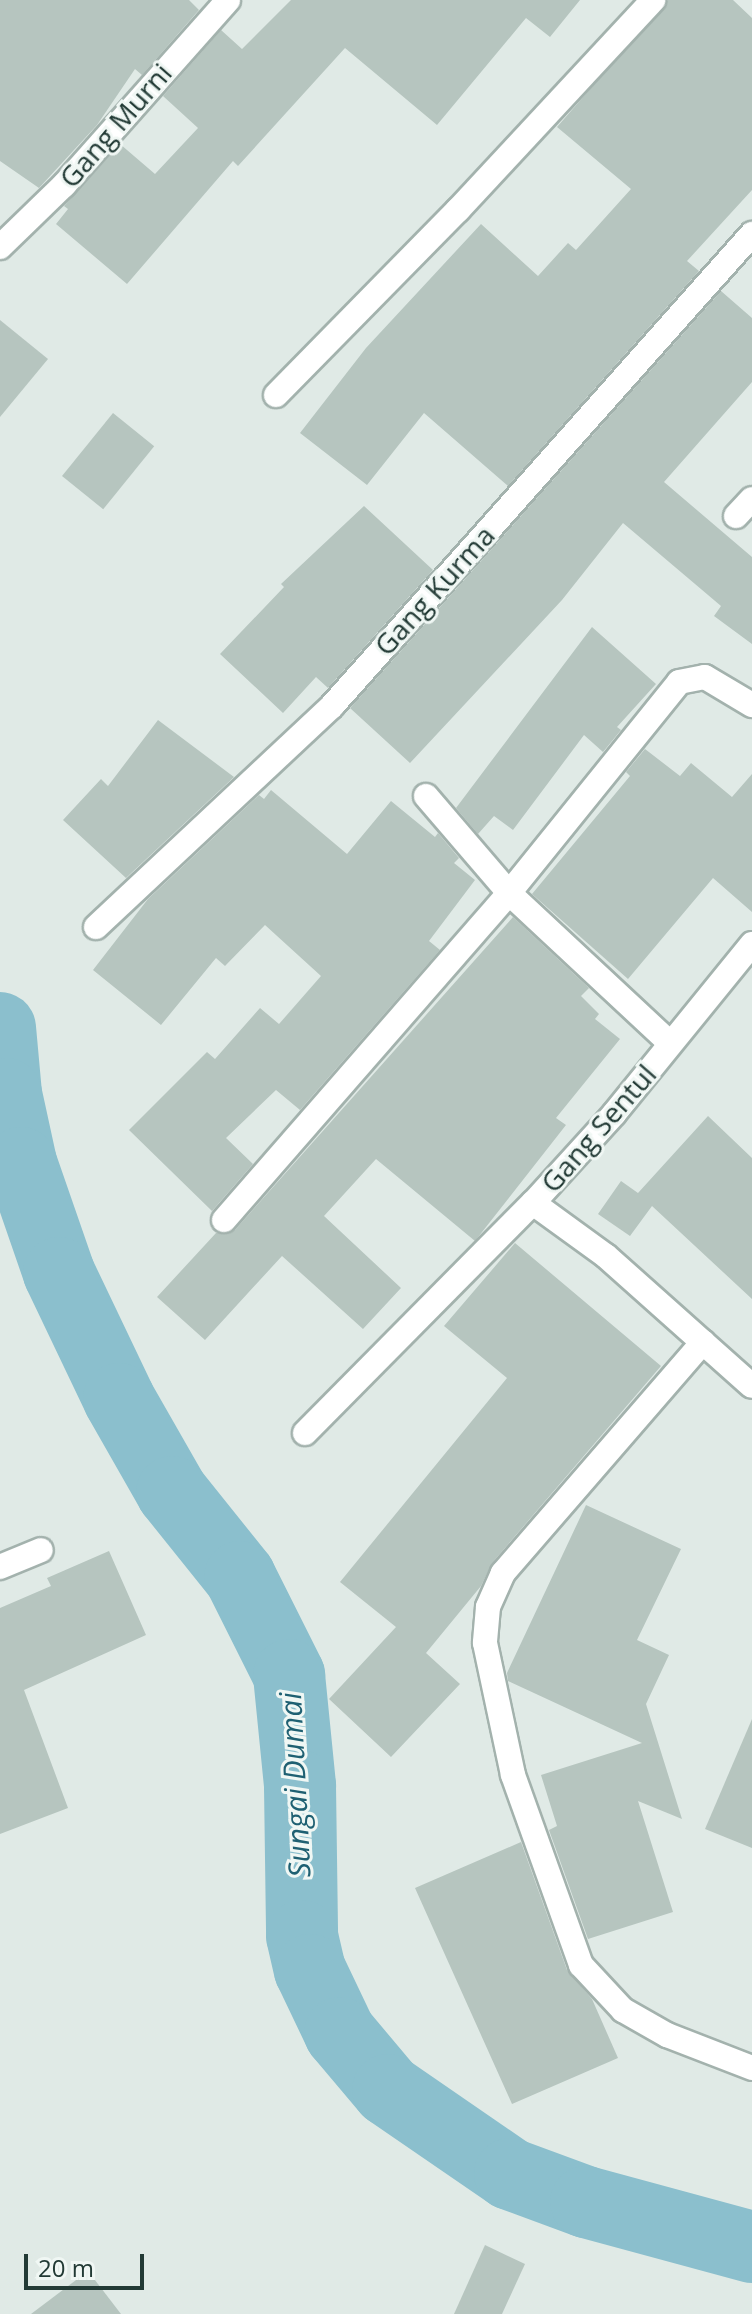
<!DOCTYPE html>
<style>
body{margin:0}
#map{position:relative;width:752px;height:2314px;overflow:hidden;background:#e0eae6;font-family:"Open Sans",sans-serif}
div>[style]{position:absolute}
.river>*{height:72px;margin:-36px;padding:0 36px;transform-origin:36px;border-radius:36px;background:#8bbfcd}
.building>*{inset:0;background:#b6c5bf;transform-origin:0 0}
.roads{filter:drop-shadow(2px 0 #a3b2ad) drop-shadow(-2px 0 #a3b2ad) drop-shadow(0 2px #a3b2ad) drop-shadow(0 -2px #a3b2ad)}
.minor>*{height:24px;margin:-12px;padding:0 12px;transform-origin:12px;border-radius:12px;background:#fff}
span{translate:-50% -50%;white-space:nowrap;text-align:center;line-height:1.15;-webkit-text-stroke:6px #f0f7f4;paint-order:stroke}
.street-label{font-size:28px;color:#223a35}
.water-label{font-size:30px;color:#1f6072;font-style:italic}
.scale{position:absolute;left:24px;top:2254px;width:120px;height:36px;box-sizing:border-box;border:4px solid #223a35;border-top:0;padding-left:10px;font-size:24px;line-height:28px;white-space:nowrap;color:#223a35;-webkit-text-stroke:6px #f0f7f4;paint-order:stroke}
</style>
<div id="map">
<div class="river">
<div style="left:0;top:1028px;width:66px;rotate:84.8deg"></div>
<div style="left:6px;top:1094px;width:71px;rotate:77.7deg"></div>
<div style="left:21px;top:1163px;width:116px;rotate:70.9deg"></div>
<div style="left:59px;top:1273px;width:140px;rotate:64.5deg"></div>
<div style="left:119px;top:1399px;width:107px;rotate:60.3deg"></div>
<div style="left:172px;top:1492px;width:109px;rotate:51.3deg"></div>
<div style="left:240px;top:1577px;width:110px;rotate:63.4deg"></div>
<div style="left:289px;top:1675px;width:112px;rotate:84.3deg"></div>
<div style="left:300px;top:1786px;width:150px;rotate:89.2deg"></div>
<div style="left:302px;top:1936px;width:35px;rotate:77deg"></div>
<div style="left:310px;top:1970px;width:70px;rotate:64.5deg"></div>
<div style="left:340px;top:2033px;width:75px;rotate:49.9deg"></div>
<div style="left:388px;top:2090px;width:148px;rotate:34.5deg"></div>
<div style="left:510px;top:2174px;width:81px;rotate:20.2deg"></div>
<div style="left:586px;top:2202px;width:172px;rotate:15.2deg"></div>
</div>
<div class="building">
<div style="clip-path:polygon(0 0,189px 0,199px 10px,142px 75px,135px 69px,97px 125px,39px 188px,0 161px)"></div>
<div style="clip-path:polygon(291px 0,580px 0,550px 37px,526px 18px,437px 125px,345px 48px,238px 166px,233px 161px,127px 284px,56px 224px,68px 209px,64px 206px,120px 144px,155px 174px,198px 128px,163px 96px,221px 30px,242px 49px)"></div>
<div style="clip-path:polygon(668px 0,733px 0,752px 18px,752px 190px,687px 261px,699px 271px,508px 486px,424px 413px,367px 485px,300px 433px,366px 348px,481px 224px,538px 276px,568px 243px,576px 250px,631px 189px,557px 127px)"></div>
<div style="clip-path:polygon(721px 291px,752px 318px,752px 382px,664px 482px,752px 557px,752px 644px,714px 616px,721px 606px,623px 523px,562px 600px,410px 763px,350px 708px)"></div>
<div style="clip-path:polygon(0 320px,48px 359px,0 417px)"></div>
<div style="left:113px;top:413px;width:53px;height:81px;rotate:39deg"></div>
<div style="clip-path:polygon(364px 506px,433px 570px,328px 688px,316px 677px,283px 713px,220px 654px,284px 587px,281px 584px)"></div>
<div style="clip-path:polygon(592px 627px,656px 684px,617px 727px,621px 730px,603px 752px,584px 735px,513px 830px,494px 816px,478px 834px,456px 808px)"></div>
<div style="clip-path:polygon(158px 720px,234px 777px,126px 878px,63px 820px,101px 779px,108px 786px)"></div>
<div style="clip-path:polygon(645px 749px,680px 776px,691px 763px,732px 797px,752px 774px,752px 912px,713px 878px,628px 979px,532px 894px,630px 776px,626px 772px)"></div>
<div style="clip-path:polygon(271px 790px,347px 854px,391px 801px,435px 837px,438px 833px,459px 858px,454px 863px,475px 880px,429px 941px,440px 950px,300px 1110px,276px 1090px,226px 1138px,253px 1164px,212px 1211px,129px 1130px,207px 1052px,215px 1059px,260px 1008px,279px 1024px,321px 976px,265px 925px,225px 966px,216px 958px,161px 1025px,93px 970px,148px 899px,259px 795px,264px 799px)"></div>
<div style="clip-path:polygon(513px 917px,589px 988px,581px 996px,599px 1014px,595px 1019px,620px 1039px,556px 1118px,566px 1125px,475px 1241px,376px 1159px,324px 1216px,401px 1288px,363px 1329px,282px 1256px,205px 1340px,157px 1297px,216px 1233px,235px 1230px)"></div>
<div style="clip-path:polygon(708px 1116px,752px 1158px,752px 1299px,652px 1206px,630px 1236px,598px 1214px,621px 1181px,638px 1193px)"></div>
<div style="clip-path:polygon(515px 1243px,661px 1366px,492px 1563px,481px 1586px,426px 1653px,460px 1684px,391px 1757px,329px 1699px,396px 1627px,340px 1582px,507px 1378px,444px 1326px)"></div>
<div style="clip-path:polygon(586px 1505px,681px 1549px,637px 1640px,669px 1655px,646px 1704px,682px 1819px,638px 1801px,673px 1912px,588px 1939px,549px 1830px,557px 1826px,541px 1775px,642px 1743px,508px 1681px,507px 1673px)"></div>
<div style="clip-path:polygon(109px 1551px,146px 1635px,24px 1690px,68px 1808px,0 1834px,0 1608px,51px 1586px,47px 1578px)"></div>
<div style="clip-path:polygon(752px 1719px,752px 1848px,705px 1829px)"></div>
<div style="clip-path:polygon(521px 1842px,567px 1970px,592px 1999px,618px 2058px,512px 2104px,415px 1888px)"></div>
<div style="clip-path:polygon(485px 2245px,525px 2264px,502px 2314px,454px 2314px)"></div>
<div style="clip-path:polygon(88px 2271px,121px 2314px,31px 2314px)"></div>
</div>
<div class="roads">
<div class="minor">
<div style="left:0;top:247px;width:89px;rotate:-44.1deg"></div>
<div style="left:64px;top:185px;width:247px;rotate:-48.4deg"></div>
<div style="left:276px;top:395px;width:260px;rotate:-45.5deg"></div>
<div style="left:458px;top:210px;width:287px;rotate:-47.1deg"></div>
<div style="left:736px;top:516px;width:23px;rotate:-47deg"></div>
<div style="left:426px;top:796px;width:128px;rotate:49.4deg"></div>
<div style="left:509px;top:893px;width:220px;rotate:43deg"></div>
<div style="left:96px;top:927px;width:323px;rotate:-43.1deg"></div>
<div style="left:332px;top:706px;width:632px;rotate:-48.34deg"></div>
<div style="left:752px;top:944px;width:219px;rotate:129.1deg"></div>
<div style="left:614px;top:1114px;width:120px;rotate:132.3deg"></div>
<div style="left:533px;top:1203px;width:90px;rotate:36deg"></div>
<div style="left:606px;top:1256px;width:195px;rotate:41.7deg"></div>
<div style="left:224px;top:1220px;width:434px;rotate:-48.9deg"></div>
<div style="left:509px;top:893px;width:271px;rotate:-51.1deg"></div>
<div style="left:679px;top:682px;width:26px;rotate:-11deg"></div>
<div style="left:705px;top:677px;width:55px;rotate:30.8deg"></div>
<div style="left:703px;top:1342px;width:306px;rotate:130.9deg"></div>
<div style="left:503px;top:1573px;width:37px;rotate:114deg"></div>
<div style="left:488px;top:1607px;width:36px;rotate:95deg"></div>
<div style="left:485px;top:1643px;width:135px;rotate:78deg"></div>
<div style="left:513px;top:1775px;width:202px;rotate:70.3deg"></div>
<div style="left:581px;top:1965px;width:62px;rotate:47deg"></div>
<div style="left:623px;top:2010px;width:51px;rotate:29.6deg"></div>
<div style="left:667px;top:2035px;width:91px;rotate:21.2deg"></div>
<div style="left:305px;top:1433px;width:324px;rotate:-45.3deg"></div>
<div style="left:0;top:1567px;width:44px;rotate:-22.5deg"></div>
</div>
</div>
<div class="street-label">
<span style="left:115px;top:125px;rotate:-49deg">Gang Murni</span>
<span style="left:434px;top:590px;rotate:-48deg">Gang Kurma</span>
<span style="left:598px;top:1128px;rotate:-49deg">Gang Sentul</span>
</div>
<div class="water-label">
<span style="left:295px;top:1785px;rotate:-93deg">Sungai Dumai</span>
</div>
<div class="scale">20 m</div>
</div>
